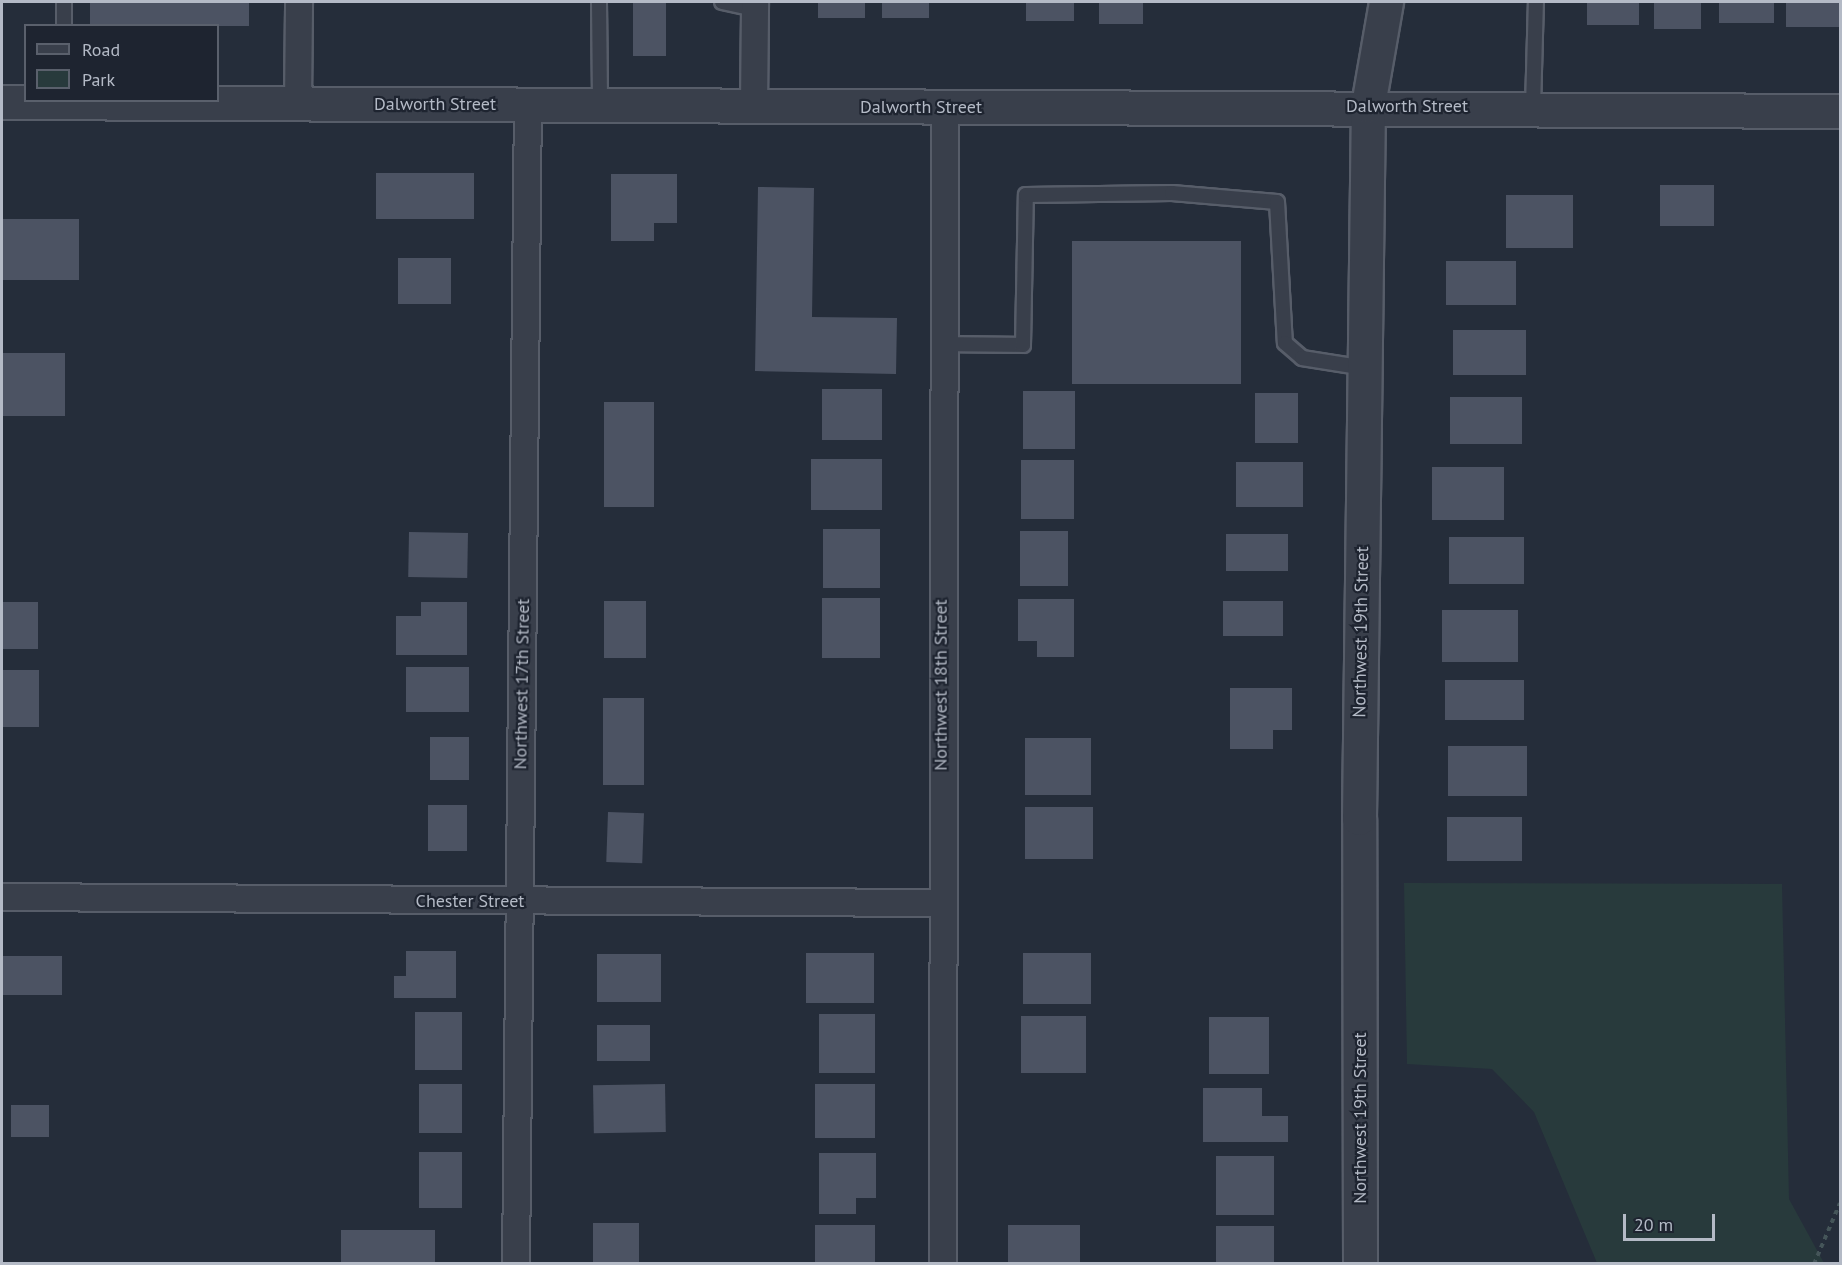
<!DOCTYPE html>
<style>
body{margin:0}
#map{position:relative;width:1842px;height:1265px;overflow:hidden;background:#252d3a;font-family:"PT Sans",sans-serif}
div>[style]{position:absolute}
.green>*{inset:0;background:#283a3c}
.building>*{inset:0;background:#4c5363;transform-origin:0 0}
.path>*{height:4px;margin-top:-2px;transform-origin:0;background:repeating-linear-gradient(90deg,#455559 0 4.5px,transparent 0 9px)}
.roads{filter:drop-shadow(2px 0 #575d69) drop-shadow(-2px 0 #575d69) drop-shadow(0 2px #575d69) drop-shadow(0 -2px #575d69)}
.service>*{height:14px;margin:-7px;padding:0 7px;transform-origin:7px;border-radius:7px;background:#393f4b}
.minor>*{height:26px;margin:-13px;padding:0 13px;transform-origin:13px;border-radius:13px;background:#393f4b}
.tertiary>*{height:33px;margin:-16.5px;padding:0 16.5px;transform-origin:16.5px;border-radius:16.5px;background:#393f4b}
span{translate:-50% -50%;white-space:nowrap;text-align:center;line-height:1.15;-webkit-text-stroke:4.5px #1e2430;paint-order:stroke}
.street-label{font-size:18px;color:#b4bac6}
.frame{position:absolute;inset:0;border:3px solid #b4bac6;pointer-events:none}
.legend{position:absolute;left:24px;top:24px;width:195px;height:78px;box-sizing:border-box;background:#1e2430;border:2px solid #5a606c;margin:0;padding:8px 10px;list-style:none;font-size:18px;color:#b4bac6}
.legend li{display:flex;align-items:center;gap:12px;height:30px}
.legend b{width:30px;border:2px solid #5a606c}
.scale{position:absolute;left:1623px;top:1214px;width:92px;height:27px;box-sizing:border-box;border:3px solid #b4bac6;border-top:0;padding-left:8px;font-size:18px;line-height:21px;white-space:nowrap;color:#b4bac6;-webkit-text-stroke:4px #1e2430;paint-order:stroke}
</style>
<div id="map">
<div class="green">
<div style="clip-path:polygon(1404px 883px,1782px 884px,1789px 1199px,1824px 1263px,1597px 1263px,1534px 1112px,1492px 1069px,1407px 1064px)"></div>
</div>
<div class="building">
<div style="left:90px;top:2px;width:159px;height:24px"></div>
<div style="left:633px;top:2px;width:33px;height:54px"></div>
<div style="left:818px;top:2px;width:47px;height:16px"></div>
<div style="left:882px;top:2px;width:47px;height:16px"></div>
<div style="left:1026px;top:2px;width:48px;height:19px"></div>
<div style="left:1099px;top:2px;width:44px;height:22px"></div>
<div style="left:1587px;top:2px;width:52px;height:23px"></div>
<div style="left:1654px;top:2px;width:47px;height:27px"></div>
<div style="left:1719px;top:2px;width:55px;height:21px"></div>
<div style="left:1786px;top:2px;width:54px;height:25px"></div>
<div style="left:376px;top:173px;width:98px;height:46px"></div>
<div style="clip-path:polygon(611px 174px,677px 174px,677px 223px,654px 223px,654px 241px,611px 241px)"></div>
<div style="left:1660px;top:185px;width:54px;height:41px"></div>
<div style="clip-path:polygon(758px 187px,814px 188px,812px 317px,897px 318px,896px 374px,755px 371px)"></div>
<div style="left:1506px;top:195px;width:67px;height:53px"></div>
<div style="left:2px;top:219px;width:77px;height:61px"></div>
<div style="left:1072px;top:241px;width:169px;height:143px"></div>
<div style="left:398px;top:258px;width:53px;height:46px"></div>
<div style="left:1446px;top:261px;width:70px;height:44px"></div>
<div style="left:1453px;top:330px;width:73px;height:45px"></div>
<div style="left:2px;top:353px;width:63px;height:63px"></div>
<div style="left:822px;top:389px;width:60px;height:51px"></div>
<div style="left:1023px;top:391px;width:52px;height:58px"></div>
<div style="left:1255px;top:393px;width:43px;height:50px"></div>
<div style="left:1450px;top:397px;width:72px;height:47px"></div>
<div style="left:604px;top:402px;width:50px;height:105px"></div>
<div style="left:811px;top:459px;width:71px;height:51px"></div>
<div style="left:1021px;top:460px;width:53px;height:59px"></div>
<div style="left:1236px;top:462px;width:67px;height:45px"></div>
<div style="left:1432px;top:467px;width:72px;height:53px"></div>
<div style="left:823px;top:529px;width:57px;height:59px"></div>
<div style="left:1020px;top:531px;width:48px;height:55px"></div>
<div style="left:409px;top:532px;width:59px;height:45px;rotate:1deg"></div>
<div style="left:1226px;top:534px;width:62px;height:37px"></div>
<div style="left:1449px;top:537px;width:75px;height:47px"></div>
<div style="left:822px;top:598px;width:58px;height:60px"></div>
<div style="clip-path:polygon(1018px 599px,1074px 599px,1074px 657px,1037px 657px,1037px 641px,1018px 641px)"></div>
<div style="left:604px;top:601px;width:42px;height:57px"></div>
<div style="left:1223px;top:601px;width:60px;height:35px"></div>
<div style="left:2px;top:602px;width:36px;height:47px"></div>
<div style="clip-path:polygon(421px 602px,467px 602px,467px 655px,396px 655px,396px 616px,421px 616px)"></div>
<div style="left:1442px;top:610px;width:76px;height:52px"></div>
<div style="left:406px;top:667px;width:63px;height:45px"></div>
<div style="left:2px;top:670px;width:37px;height:57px"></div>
<div style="left:1445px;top:680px;width:79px;height:40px"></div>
<div style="clip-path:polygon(1230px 688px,1292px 688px,1292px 730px,1273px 730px,1273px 749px,1230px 749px)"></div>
<div style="left:603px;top:698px;width:41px;height:87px"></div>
<div style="left:430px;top:737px;width:39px;height:43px"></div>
<div style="left:1025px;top:738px;width:66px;height:57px"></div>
<div style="left:1448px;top:746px;width:79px;height:50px"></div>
<div style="left:428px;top:805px;width:39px;height:46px"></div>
<div style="left:1025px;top:807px;width:68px;height:52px"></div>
<div style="left:608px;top:812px;width:36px;height:50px;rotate:2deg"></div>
<div style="left:1447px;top:817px;width:75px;height:44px"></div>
<div style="clip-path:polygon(406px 951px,456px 951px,456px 998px,394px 998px,394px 976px,406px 976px)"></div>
<div style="left:806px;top:953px;width:68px;height:50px"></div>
<div style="left:1023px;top:953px;width:68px;height:51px"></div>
<div style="left:597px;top:954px;width:64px;height:48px"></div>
<div style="left:2px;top:956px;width:60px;height:39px"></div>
<div style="left:415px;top:1012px;width:47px;height:58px"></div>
<div style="left:819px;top:1014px;width:56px;height:59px"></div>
<div style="left:1021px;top:1016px;width:65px;height:57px"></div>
<div style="left:1209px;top:1017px;width:60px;height:57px"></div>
<div style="left:597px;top:1025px;width:53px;height:36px"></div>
<div style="left:419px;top:1084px;width:43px;height:49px"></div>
<div style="left:665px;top:1084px;width:48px;height:72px;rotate:89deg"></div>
<div style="left:815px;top:1084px;width:60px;height:54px"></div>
<div style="clip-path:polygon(1203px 1088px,1262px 1088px,1262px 1116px,1288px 1116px,1288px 1142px,1203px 1142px)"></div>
<div style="left:11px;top:1105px;width:38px;height:32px"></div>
<div style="left:419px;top:1152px;width:43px;height:56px"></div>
<div style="clip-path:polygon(819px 1153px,876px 1153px,876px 1198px,856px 1198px,856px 1214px,819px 1214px)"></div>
<div style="left:1216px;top:1156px;width:58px;height:59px"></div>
<div style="left:593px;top:1223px;width:46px;height:41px"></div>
<div style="left:815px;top:1225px;width:60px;height:39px"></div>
<div style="left:1008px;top:1225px;width:72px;height:39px"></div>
<div style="left:1216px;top:1226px;width:58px;height:38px"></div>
<div style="left:341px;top:1230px;width:94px;height:34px"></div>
</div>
<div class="path">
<div style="left:1814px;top:1264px;width:66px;rotate:-66.9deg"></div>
</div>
<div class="roads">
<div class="service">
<div style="left:599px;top:2px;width:102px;rotate:89.4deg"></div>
<div style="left:722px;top:2px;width:34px;rotate:12deg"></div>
<div style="left:64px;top:26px;width:24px;rotate:-90deg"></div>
<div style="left:1533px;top:107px;width:105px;rotate:-88.4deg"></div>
<div style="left:943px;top:344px;width:80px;rotate:0.7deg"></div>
<div style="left:1023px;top:345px;width:150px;rotate:-88.9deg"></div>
<div style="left:1026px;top:195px;width:146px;rotate:-0.8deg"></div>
<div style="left:1172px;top:193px;width:105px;rotate:4.9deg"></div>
<div style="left:1277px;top:202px;width:141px;rotate:86.8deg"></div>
<div style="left:1285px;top:343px;width:23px;rotate:41deg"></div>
<div style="left:1302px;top:358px;width:64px;rotate:9deg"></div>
</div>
<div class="minor">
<div style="left:298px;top:103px;width:101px;rotate:-89.4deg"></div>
<div style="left:754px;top:106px;width:104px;rotate:-89.4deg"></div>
<div style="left:2px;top:897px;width:937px;rotate:0.37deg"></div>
<div style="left:516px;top:1264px;width:1160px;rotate:-89.41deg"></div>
<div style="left:943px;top:1264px;width:1157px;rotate:-89.9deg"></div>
</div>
<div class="tertiary">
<div style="left:2px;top:102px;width:1838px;rotate:0.28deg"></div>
<div style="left:1360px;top:1264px;width:446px;rotate:-90.1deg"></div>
<div style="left:1359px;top:818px;width:713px;rotate:-89.28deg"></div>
<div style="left:1368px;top:105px;width:105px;rotate:-80.1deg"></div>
</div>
</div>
<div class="street-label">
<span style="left:435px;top:104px">Dalworth Street</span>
<span style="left:1407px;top:106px">Dalworth Street</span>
<span style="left:921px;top:107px">Dalworth Street</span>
<span style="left:1361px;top:632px;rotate:-89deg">Northwest 19th Street</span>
<span style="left:522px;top:684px;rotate:-89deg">Northwest 17th Street</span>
<span style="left:941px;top:685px;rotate:-90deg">Northwest 18th Street</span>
<span style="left:470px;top:901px">Chester Street</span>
<span style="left:1360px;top:1118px;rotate:-90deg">Northwest 19th Street</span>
</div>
<div class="frame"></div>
<ul class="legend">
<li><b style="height:8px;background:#393f4b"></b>Road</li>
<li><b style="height:16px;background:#283a3c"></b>Park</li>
</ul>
<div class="scale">20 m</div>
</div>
